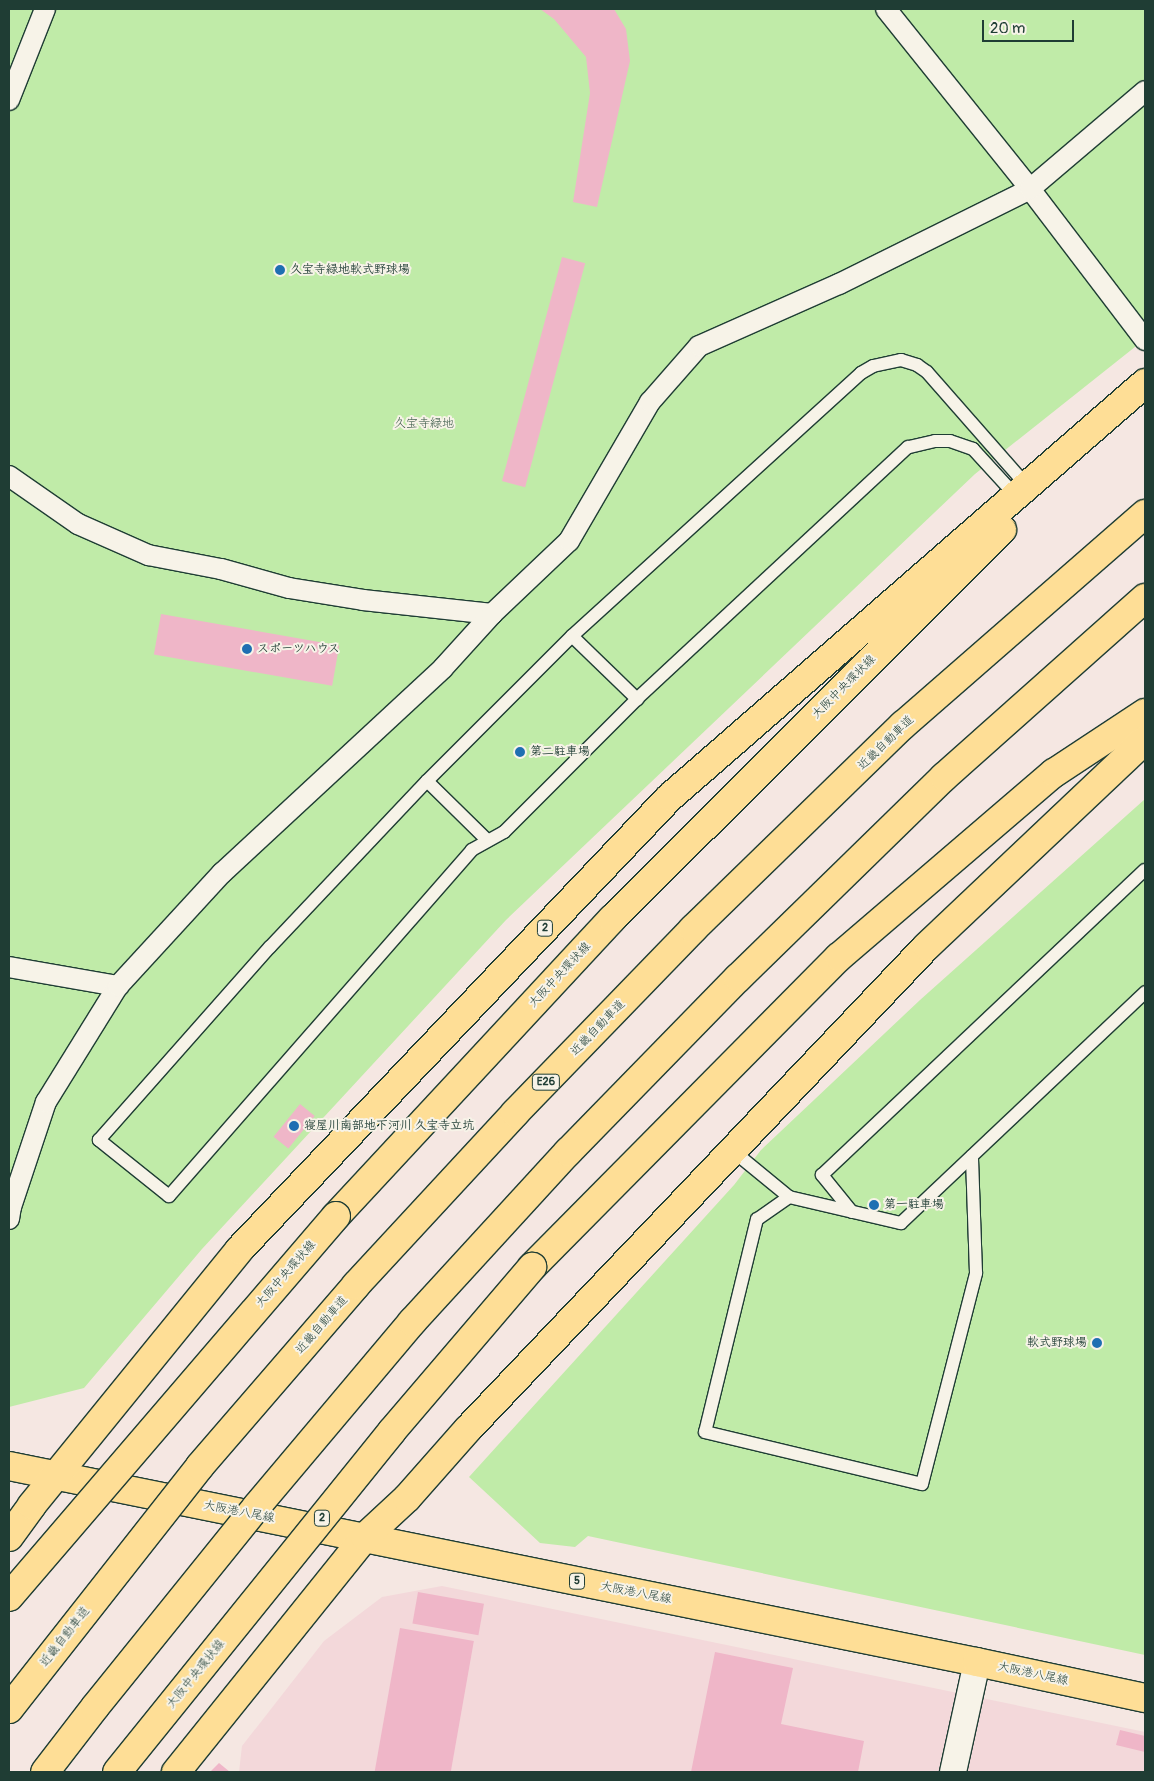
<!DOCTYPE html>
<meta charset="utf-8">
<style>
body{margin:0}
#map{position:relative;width:1154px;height:1781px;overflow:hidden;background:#f5e7e2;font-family:Pangolin,"Klee One",sans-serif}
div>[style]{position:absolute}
.built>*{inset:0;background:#f3d8da}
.green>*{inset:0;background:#c0eba8}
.building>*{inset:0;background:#efb6c8;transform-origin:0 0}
.roads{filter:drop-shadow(1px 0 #1f3d34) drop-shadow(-1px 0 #1f3d34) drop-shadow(0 1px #1f3d34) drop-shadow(0 -1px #1f3d34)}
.service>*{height:12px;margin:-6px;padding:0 6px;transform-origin:6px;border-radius:6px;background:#f7f3e8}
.pedestrian>*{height:20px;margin:-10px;padding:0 10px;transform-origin:10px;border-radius:10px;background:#f7f3e8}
.minor>*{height:26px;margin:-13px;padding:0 13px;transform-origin:13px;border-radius:13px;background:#f7f3e8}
.primary>*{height:28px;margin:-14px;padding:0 14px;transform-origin:14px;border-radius:14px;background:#fede96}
.bridges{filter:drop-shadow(1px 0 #1f3d34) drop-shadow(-1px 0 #1f3d34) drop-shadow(0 1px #1f3d34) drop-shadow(0 -1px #1f3d34)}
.primary-bridge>*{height:28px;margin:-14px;padding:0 14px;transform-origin:14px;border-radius:14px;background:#fede96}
.motorway-bridge>*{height:28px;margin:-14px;padding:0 14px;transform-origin:14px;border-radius:14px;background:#fede96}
.dots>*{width:14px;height:14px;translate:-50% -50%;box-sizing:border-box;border:2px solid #f7f3e8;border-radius:50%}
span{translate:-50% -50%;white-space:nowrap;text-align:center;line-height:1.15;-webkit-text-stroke:4px #f7f3e8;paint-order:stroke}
.shield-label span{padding:1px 4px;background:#f7f3e8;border:1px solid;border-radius:4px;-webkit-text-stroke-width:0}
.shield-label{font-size:11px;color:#1f3d34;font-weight:700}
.poi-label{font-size:12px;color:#1f3d34;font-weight:700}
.left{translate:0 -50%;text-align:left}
.right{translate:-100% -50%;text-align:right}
.park-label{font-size:12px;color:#375745}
.street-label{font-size:12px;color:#1f3d34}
.frame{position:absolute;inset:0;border:10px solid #1f3d34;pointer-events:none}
.scale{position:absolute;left:982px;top:20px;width:92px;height:22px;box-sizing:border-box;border:2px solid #1f3d34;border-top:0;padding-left:6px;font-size:15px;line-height:18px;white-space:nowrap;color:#1f3d34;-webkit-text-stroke:4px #f7f3e8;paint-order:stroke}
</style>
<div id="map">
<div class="built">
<div style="clip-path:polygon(442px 1586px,1145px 1732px,1145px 1772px,239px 1772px,242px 1746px,324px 1641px,382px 1597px)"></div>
</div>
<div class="green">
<div style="clip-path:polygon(9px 9px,1145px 9px,1145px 339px,975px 474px,506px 920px,202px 1249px,84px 1388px,9px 1407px)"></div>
<div style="clip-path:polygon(1145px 799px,1145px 1655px,588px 1536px,575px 1547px,540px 1543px,469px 1477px,734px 1185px,761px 1150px,920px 1000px)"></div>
</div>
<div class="building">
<div style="clip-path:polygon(540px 9px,614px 9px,626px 29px,630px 61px,597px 207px,573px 202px,590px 93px,586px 57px,554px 19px)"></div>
<div style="left:562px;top:257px;width:24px;height:232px;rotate:15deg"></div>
<div style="left:161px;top:614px;width:181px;height:41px;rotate:10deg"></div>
<div style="left:300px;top:1104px;width:19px;height:42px;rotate:39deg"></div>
<div style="left:418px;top:1592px;width:67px;height:32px;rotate:10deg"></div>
<div style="left:400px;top:1628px;width:75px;height:146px;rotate:10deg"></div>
<div style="clip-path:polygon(715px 1652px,793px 1668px,781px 1724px,864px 1741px,858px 1772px,691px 1772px)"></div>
<div style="clip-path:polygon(1120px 1730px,1145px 1736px,1145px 1752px,1116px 1745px)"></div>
<div style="clip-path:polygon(219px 1763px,230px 1772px,210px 1772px)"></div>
</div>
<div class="roads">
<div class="service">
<div style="left:1016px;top:496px;width:64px;rotate:-132.5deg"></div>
<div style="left:973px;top:449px;width:24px;rotate:-161deg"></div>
<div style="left:950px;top:441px;width:15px;rotate:180deg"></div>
<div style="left:935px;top:441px;width:28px;rotate:167deg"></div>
<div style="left:908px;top:447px;width:370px;rotate:137.1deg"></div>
<div style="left:637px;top:699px;width:188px;rotate:135deg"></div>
<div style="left:504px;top:832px;width:37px;rotate:151deg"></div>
<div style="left:472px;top:850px;width:460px;rotate:131.2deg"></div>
<div style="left:169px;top:1196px;width:90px;rotate:-141.3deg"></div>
<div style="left:99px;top:1140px;width:258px;rotate:-48.5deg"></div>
<div style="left:270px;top:947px;width:228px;rotate:-46.6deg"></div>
<div style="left:427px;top:781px;width:205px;rotate:-45deg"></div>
<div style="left:572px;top:636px;width:391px;rotate:-42.3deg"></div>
<div style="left:861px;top:373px;width:14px;rotate:-30deg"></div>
<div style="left:873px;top:366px;width:29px;rotate:-12deg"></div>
<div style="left:901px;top:360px;width:17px;rotate:17deg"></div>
<div style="left:917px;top:365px;width:12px;rotate:35deg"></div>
<div style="left:927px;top:372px;width:152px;rotate:48.7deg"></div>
<div style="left:572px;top:636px;width:91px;rotate:44.1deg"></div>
<div style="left:427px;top:781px;width:84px;rotate:44.5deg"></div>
<div style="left:733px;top:1151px;width:72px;rotate:39.4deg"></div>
<div style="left:789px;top:1197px;width:115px;rotate:13.1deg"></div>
<div style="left:901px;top:1223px;width:336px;rotate:-43.4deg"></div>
<div style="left:789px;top:1197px;width:39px;rotate:145deg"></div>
<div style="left:757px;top:1219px;width:219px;rotate:103.7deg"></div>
<div style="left:705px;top:1432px;width:223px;rotate:13.5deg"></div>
<div style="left:922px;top:1484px;width:218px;rotate:-75.6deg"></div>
<div style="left:976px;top:1273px;width:117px;rotate:-92deg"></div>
<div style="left:852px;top:1212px;width:48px;rotate:-129deg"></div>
<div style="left:822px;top:1175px;width:444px;rotate:-43.4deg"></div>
</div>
<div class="pedestrian">
<div style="left:886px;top:9px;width:231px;rotate:51.3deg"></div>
<div style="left:1030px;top:189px;width:190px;rotate:52.7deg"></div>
<div style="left:9px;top:100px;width:98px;rotate:-68.4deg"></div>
<div style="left:9px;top:476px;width:84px;rotate:34.8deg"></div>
<div style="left:78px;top:524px;width:77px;rotate:23.9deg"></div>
<div style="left:148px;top:555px;width:74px;rotate:10.9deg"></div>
<div style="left:221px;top:569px;width:71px;rotate:15.6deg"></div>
<div style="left:289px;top:588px;width:75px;rotate:9.2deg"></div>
<div style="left:363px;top:600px;width:130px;rotate:6.2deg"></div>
<div style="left:9px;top:967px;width:111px;rotate:9.9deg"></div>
<div style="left:9px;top:1219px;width:12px;rotate:-81deg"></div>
<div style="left:11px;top:1207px;width:111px;rotate:-71.6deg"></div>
<div style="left:46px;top:1102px;width:137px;rotate:-58.2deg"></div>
<div style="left:118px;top:986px;width:154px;rotate:-47.4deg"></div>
<div style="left:222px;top:873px;width:301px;rotate:-42.8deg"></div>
<div style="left:443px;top:668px;width:73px;rotate:-47.8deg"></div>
<div style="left:492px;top:614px;width:106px;rotate:-43.5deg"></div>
<div style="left:569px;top:541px;width:161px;rotate:-59.8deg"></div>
<div style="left:650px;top:402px;width:74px;rotate:-48.8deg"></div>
<div style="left:699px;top:346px;width:153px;rotate:-23.9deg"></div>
<div style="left:839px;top:284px;width:213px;rotate:-26.4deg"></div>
<div style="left:1030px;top:189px;width:151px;rotate:-40.4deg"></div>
</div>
<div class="minor">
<div style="left:953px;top:1772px;width:113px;rotate:-77.7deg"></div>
</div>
<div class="primary">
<div style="left:336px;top:1216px;width:405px;rotate:-47.1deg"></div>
<div style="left:612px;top:919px;width:551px;rotate:-44.93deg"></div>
<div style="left:532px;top:1267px;width:436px;rotate:-45.3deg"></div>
<div style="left:839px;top:957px;width:283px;rotate:-40.6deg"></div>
<div style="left:1054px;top:773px;width:109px;rotate:-33.4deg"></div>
<div style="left:9px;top:1466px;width:988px;rotate:11.45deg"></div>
<div style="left:977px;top:1662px;width:172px;rotate:12.1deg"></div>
<div style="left:9px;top:1537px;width:39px;rotate:-54deg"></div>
<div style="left:32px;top:1505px;width:328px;rotate:-50.9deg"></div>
<div style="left:239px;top:1250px;width:625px;rotate:-46.43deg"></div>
<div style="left:670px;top:797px;width:630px;rotate:-41.07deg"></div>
<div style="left:176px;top:1772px;width:302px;rotate:-51.2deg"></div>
<div style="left:365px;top:1537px;width:57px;rotate:-42.9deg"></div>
<div style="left:407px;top:1498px;width:92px;rotate:-48.5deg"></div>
<div style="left:468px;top:1429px;width:666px;rotate:-46.46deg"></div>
<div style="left:927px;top:946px;width:300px;rotate:-43.4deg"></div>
</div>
</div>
<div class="bridges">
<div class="primary-bridge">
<div style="left:9px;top:1597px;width:502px;rotate:-49.36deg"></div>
<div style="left:117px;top:1772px;width:438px;rotate:-51.1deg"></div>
<div style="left:392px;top:1431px;width:216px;rotate:-49.5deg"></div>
</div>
<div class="motorway-bridge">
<div style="left:9px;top:1709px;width:309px;rotate:-51.8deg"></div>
<div style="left:200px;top:1466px;width:239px;rotate:-49.2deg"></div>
<div style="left:356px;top:1285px;width:234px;rotate:-47.2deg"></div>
<div style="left:515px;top:1113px;width:256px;rotate:-45.9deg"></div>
<div style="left:693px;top:929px;width:293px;rotate:-44.2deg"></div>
<div style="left:903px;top:725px;width:321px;rotate:-41.1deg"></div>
<div style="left:45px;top:1772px;width:82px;rotate:-52.4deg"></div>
<div style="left:95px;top:1707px;width:258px;rotate:-51.1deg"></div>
<div style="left:257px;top:1506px;width:241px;rotate:-49.9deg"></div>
<div style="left:412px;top:1322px;width:231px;rotate:-47.5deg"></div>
<div style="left:568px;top:1152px;width:243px;rotate:-45.7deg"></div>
<div style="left:738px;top:978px;width:288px;rotate:-44.3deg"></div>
<div style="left:944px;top:777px;width:269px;rotate:-41.7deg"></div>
</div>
</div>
<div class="dots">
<div style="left:280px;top:270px;background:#1f6fb2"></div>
<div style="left:247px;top:649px;background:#1f6fb2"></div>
<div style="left:520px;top:752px;background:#1f6fb2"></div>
<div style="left:294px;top:1126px;background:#1f6fb2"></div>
<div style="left:874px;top:1205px;background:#1f6fb2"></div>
<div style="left:1097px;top:1343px;background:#1f6fb2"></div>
</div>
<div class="shield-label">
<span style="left:545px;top:928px">2</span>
<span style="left:546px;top:1082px">E26</span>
<span style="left:322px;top:1518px">2</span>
<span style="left:577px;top:1581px">5</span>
</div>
<div class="poi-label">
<span class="left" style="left:290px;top:270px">久宝寺緑地軟式野球場</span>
<span class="left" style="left:257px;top:649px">スポーツハウス</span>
<span class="left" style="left:530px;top:752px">第二駐車場</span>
<span class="left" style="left:304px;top:1126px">寝屋川南部地下河川 久宝寺立坑</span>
<span class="left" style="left:884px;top:1205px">第一駐車場</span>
<span class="right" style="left:1087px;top:1343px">軟式野球場</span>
</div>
<div class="park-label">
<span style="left:424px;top:424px">久宝寺緑地</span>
</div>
<div class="street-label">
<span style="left:844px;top:687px;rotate:-45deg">大阪中央環状線</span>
<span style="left:886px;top:743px;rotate:-44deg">近畿自動車道</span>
<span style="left:560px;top:975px;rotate:-47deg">大阪中央環状線</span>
<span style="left:598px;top:1028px;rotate:-46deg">近畿自動車道</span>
<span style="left:286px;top:1274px;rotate:-49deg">大阪中央環状線</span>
<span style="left:322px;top:1325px;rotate:-49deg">近畿自動車道</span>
<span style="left:239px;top:1512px;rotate:11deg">大阪港八尾線</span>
<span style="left:636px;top:1593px;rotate:11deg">大阪港八尾線</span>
<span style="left:65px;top:1637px;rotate:-52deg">近畿自動車道</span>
<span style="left:196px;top:1674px;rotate:-51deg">大阪中央環状線</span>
<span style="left:1033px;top:1674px;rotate:12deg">大阪港八尾線</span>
</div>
<div class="frame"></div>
<div class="scale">20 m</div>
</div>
